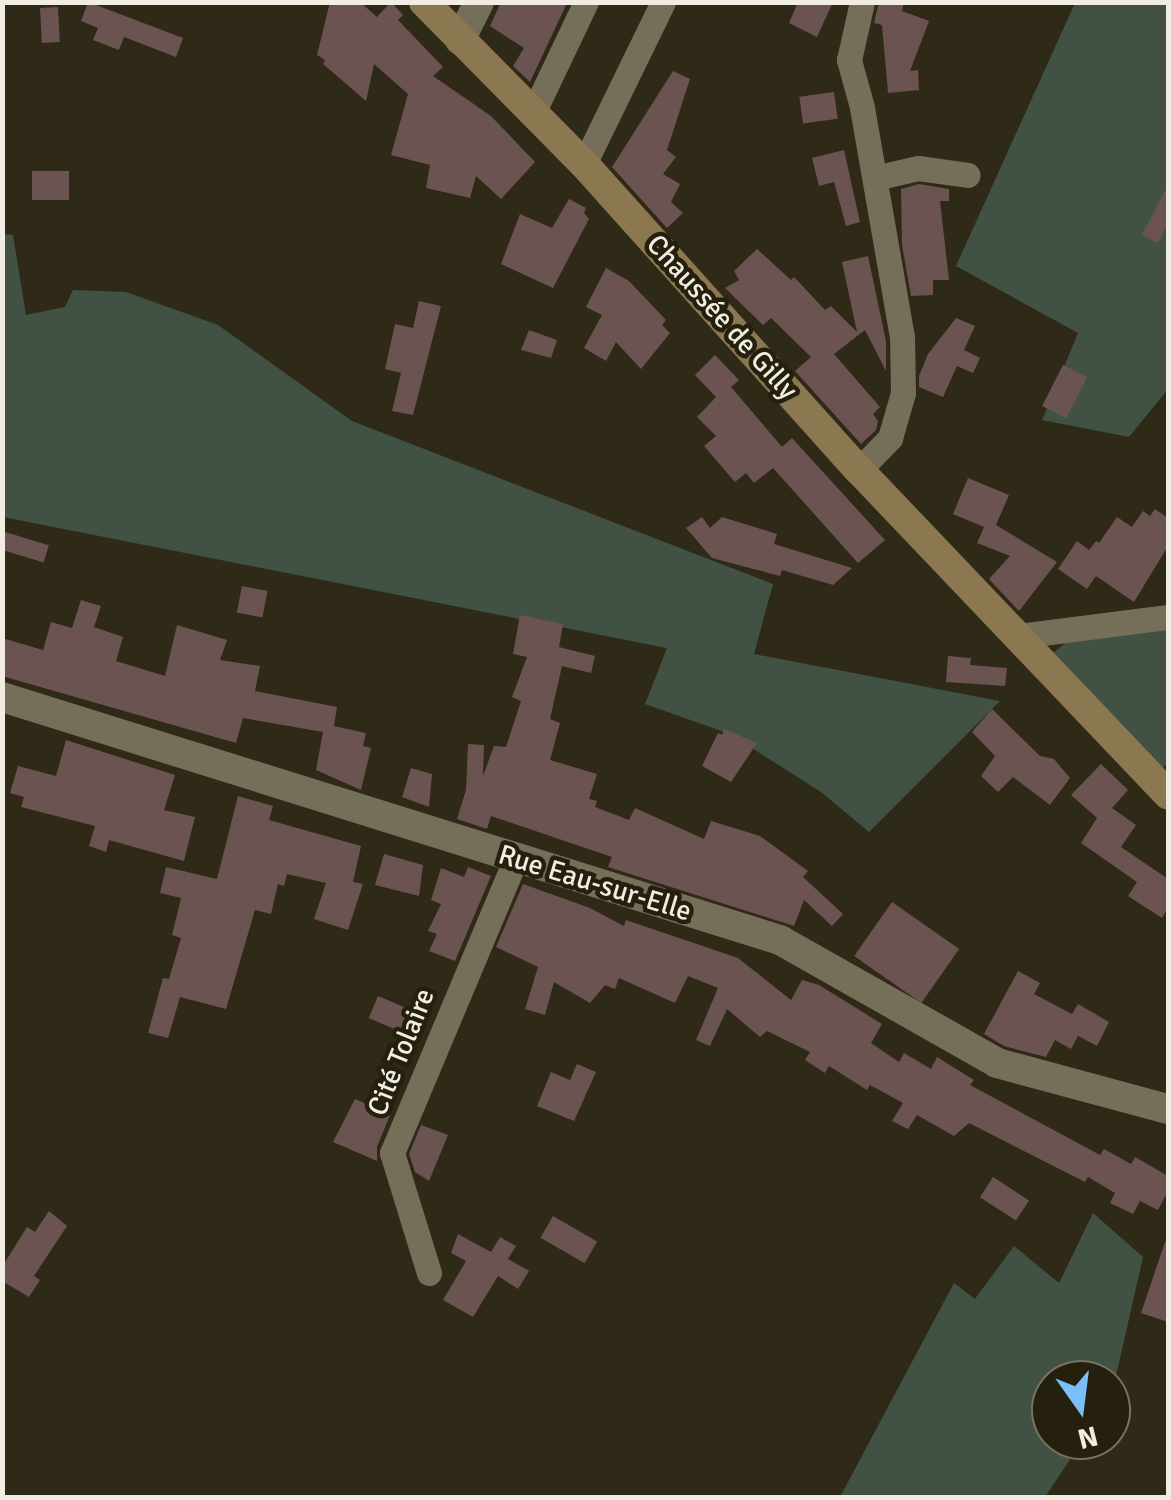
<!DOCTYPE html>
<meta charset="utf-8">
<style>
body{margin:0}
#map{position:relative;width:1171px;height:1500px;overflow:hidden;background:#2f2917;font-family:Signika,sans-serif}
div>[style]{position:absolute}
.green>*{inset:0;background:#415244}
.building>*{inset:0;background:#6b5351;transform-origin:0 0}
.minor>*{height:25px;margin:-12.5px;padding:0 12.5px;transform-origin:12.5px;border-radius:12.5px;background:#756e59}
.tertiary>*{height:30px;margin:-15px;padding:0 15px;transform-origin:15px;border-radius:15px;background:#756e59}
.secondary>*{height:30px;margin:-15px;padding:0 15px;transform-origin:15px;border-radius:15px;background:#8c7850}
span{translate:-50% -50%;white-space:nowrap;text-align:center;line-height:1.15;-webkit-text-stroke:9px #25200d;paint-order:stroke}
.street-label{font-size:28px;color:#f1ede2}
.frame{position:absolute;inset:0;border:5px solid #f1ede2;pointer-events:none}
.north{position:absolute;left:1031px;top:1360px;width:100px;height:100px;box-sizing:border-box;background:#25200d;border:2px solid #777262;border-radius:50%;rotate:166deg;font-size:28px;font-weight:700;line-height:40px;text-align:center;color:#f1ede2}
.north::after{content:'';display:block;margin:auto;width:35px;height:45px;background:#79bff8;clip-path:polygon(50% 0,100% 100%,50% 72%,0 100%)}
</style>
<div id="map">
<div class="green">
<div style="clip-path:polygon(1075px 3px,1168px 3px,1168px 389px,1129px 437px,1042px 420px,1078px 333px,956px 266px)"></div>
<div style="clip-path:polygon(2px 234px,13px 235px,26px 315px,65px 307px,73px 290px,126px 292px,218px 325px,352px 421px,773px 584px,754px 654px,1000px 701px,869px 832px,821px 792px,730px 734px,645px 704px,667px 648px,3px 517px)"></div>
<div style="clip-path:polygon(1168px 627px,1168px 763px,1152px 779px,1043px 661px,1073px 637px)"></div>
<div style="clip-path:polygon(1093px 1213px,1143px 1257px,1111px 1398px,1111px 1380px,1051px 1380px,1051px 1440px,1083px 1440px,1045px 1497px,840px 1497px,954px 1283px,975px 1299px,1014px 1246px,1059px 1283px)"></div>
</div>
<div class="building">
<div style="clip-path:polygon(88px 2px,183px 38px,176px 57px,124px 37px,119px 50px,93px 40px,98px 28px,81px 21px)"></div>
<div style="clip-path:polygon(330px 2px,360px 2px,377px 17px,391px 2px,403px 15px,398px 20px,443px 67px,433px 76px,491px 116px,535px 162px,501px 199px,476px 176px,470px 198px,426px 188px,430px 165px,391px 155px,408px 94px,374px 64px,366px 101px,323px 64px,325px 60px,317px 55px)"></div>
<div style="clip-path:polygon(501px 2px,567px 3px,530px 82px,513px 66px,524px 48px,490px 26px)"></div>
<div style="clip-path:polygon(798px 2px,833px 2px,817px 37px,789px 23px)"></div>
<div style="clip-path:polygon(879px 2px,904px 2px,902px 11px,929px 21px,910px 71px,918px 70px,919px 90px,888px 93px,882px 25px,874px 23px)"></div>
<div style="left:58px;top:7px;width:35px;height:18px;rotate:87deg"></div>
<div style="clip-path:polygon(673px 71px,690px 79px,667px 150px,676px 157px,663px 174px,680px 184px,671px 202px,683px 213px,667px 228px,612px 167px)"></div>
<div style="left:834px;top:92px;width:27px;height:35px;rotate:82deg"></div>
<div style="clip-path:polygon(844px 150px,860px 222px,846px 226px,834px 182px,819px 186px,812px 158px)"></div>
<div style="left:32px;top:171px;width:37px;height:29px"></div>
<div style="clip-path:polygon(919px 184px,949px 189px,949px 201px,940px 201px,949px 280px,933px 280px,933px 295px,911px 296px,902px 245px,901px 189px)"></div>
<div style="clip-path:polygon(1168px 185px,1168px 223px,1158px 243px,1142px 235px)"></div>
<div style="clip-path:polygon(569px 199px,586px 208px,584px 213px,589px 219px,553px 288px,501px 264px,520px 214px,552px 228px)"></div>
<div style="clip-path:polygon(757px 249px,791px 280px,794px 277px,825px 310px,831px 306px,857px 332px,842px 262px,868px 256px,886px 341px,886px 371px,865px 330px,834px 354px,880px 407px,873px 414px,878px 421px,876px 430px,861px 444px,795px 371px,811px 357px,771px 318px,763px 325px,725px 288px,739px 280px,734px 271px)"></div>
<div style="clip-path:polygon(606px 268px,629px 281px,666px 320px,662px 325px,670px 333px,641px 369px,616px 342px,606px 361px,584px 348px,602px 315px,586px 307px)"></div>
<div style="clip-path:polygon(419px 301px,441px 306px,413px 415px,392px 411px,401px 373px,385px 369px,395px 324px,413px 328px)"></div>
<div style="clip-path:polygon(956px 318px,975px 326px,964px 350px,980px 358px,973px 373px,957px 366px,943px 397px,919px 387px,919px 376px,928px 354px)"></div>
<div style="clip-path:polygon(529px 330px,557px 340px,551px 358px,521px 350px)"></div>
<div style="clip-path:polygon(715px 355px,739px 380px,731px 387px,782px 447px,792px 438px,885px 540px,858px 563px,773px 468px,754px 483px,746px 473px,735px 482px,704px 446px,716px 436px,697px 417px,716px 397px,695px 375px)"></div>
<div style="left:1063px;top:365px;width:27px;height:46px;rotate:27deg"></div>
<div style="clip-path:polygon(968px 478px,1009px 495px,996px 525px,1057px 562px,1019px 611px,989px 579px,1010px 556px,977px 543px,984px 527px,953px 514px)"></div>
<div style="clip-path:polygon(1155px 509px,1168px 518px,1168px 546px,1134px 602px,1096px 576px,1087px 589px,1058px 569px,1077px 541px,1089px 550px,1096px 541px,1099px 543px,1117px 517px,1132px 527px,1143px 511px,1150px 516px)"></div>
<div style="clip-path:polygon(702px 517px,710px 528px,722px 517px,777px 534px,774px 544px,852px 568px,833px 585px,782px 570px,780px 576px,712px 558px,686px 528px)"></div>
<div style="left:2px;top:531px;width:49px;height:18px;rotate:17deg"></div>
<div style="left:242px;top:586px;width:26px;height:27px;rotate:11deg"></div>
<div style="clip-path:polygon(81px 600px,101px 606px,94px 627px,123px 637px,116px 661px,165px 676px,177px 625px,227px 640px,220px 660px,260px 666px,255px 691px,337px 707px,334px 726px,366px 733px,363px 746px,371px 748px,361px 790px,316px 770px,323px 732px,243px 718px,236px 743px,2px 676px,2px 638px,43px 650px,51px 622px,72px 628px)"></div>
<div style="clip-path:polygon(520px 615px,563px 624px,559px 647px,595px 656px,591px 673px,562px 666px,550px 719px,560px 723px,550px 760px,597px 774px,589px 799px,597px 801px,595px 807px,629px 820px,635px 808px,704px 839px,711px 821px,760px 836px,808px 871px,803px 877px,843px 914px,832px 926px,804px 900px,794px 926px,608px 867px,612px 857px,491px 816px,487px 829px,457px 819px,466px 790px,468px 744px,484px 745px,483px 776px,494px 746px,506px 747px,521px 701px,512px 697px,527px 657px,513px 654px)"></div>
<div style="clip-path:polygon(948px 656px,971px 658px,970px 665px,1007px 668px,1005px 686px,946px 682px)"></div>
<div style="clip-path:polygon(992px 709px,1040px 756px,1054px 759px,1070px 778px,1050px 805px,1013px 777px,998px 792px,981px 776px,995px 756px,972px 732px)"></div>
<div style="clip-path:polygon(724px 729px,757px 743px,731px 782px,702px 766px,718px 733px,722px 735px)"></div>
<div style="clip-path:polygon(66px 740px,175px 775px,164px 810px,195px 817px,184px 861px,109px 840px,106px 852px,89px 846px,95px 826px,21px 807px,24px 797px,10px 793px,18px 766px,56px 776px)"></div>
<div style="clip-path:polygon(1101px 764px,1128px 790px,1112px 808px,1136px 825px,1121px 847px,1168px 879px,1168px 908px,1162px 918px,1128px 896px,1137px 882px,1081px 843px,1097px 818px,1071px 795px)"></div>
<div style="clip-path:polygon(411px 768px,432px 774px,429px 807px,402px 797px)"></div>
<div style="clip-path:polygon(238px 796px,273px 806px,269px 820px,361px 846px,353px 882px,363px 884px,348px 930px,314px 919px,326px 883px,287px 874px,284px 886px,278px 884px,271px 914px,255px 910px,226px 1009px,180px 997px,168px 1038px,148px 1033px,163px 978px,169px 979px,181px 938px,172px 935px,181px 898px,160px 893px,166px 867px,217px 879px)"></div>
<div style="clip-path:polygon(384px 854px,423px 865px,419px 896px,375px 885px)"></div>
<div style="clip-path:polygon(468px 867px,491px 876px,455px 961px,429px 951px,437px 934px,428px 931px,441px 904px,431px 900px,441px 868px,464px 877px)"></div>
<div style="clip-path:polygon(523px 884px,590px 908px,624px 926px,626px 920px,738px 958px,791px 1000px,802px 980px,819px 985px,882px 1024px,871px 1043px,899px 1062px,904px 1053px,931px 1069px,937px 1057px,974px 1080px,970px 1085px,1100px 1155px,1104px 1149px,1131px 1164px,1135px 1157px,1168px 1176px,1168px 1191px,1158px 1210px,1140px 1201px,1133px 1214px,1110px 1203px,1115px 1193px,1088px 1177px,1085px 1182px,969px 1123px,954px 1136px,917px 1115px,908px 1129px,892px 1121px,903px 1103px,870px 1085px,867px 1090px,829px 1066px,825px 1073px,805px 1060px,810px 1052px,767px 1031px,760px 1037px,727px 1009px,710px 1046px,696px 1040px,718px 988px,688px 976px,675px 1003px,619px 978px,615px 989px,605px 985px,590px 1003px,554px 982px,545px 1015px,525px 1009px,538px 967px,496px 947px)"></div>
<div style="left:892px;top:902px;width:82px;height:66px;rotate:35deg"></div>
<div style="clip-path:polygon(1018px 971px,1040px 983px,1034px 994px,1072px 1014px,1078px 1004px,1109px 1022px,1097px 1046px,1078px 1036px,1071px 1049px,1055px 1040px,1046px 1057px,1004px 1046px,984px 1034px)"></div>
<div style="left:378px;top:996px;width:38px;height:24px;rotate:23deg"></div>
<div style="clip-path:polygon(577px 1064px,596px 1072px,574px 1121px,537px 1106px,551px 1072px,570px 1080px)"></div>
<div style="clip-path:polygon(355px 1099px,390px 1115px,377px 1147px,377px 1161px,333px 1142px)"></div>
<div style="clip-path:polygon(421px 1125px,448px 1135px,429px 1181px,415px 1172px,409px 1154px)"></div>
<div style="left:993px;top:1177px;width:43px;height:24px;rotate:33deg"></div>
<div style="clip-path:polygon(49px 1211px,67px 1226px,34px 1276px,40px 1280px,29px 1297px,2px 1281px,2px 1267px,27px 1227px,35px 1232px)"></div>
<div style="left:553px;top:1216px;width:51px;height:25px;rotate:30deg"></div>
<div style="clip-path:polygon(458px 1234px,491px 1252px,500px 1237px,516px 1246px,508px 1259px,529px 1271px,518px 1289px,498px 1276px,473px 1317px,443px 1300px,466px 1261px,451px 1253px)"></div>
<div style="clip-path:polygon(1165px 1242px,1168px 1242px,1168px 1322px,1141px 1313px)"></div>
</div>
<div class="minor">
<div style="left:533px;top:113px;width:123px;rotate:-64.5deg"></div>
<div style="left:584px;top:164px;width:180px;rotate:-64deg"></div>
<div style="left:875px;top:178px;width:44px;rotate:-13.1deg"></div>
<div style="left:918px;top:168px;width:50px;rotate:8deg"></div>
<div style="left:859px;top:470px;width:45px;rotate:-45.9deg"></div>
<div style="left:890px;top:438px;width:47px;rotate:-73.9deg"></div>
<div style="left:903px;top:393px;width:56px;rotate:-91deg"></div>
<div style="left:902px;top:337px;width:233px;rotate:-99.9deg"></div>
<div style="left:862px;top:107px;width:49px;rotate:-105.5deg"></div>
<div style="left:849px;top:60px;width:59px;rotate:-77.4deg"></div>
<div style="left:1019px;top:636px;width:150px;rotate:-7.3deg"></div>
<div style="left:429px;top:1273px;width:126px;rotate:-107.1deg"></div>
<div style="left:392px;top:1153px;width:320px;rotate:-67.2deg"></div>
</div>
<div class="tertiary">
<div style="left:460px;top:40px;width:42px;rotate:-63.4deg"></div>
<div style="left:2px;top:697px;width:815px;rotate:17.35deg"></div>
<div style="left:780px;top:940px;width:249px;rotate:29.5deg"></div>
<div style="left:997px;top:1063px;width:177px;rotate:15.1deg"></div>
</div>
<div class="secondary">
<div style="left:424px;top:2px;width:228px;rotate:45.4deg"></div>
<div style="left:584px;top:164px;width:411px;rotate:48.1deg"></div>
<div style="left:859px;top:470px;width:448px;rotate:46.4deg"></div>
</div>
<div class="street-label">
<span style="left:722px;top:317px;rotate:48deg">Chaussée de Gilly</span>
<span style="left:595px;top:883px;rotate:17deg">Rue Eau-sur-Elle</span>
<span style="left:401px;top:1052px;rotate:-68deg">Cité Tolaire</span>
</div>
<div class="frame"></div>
<div class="north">N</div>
</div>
